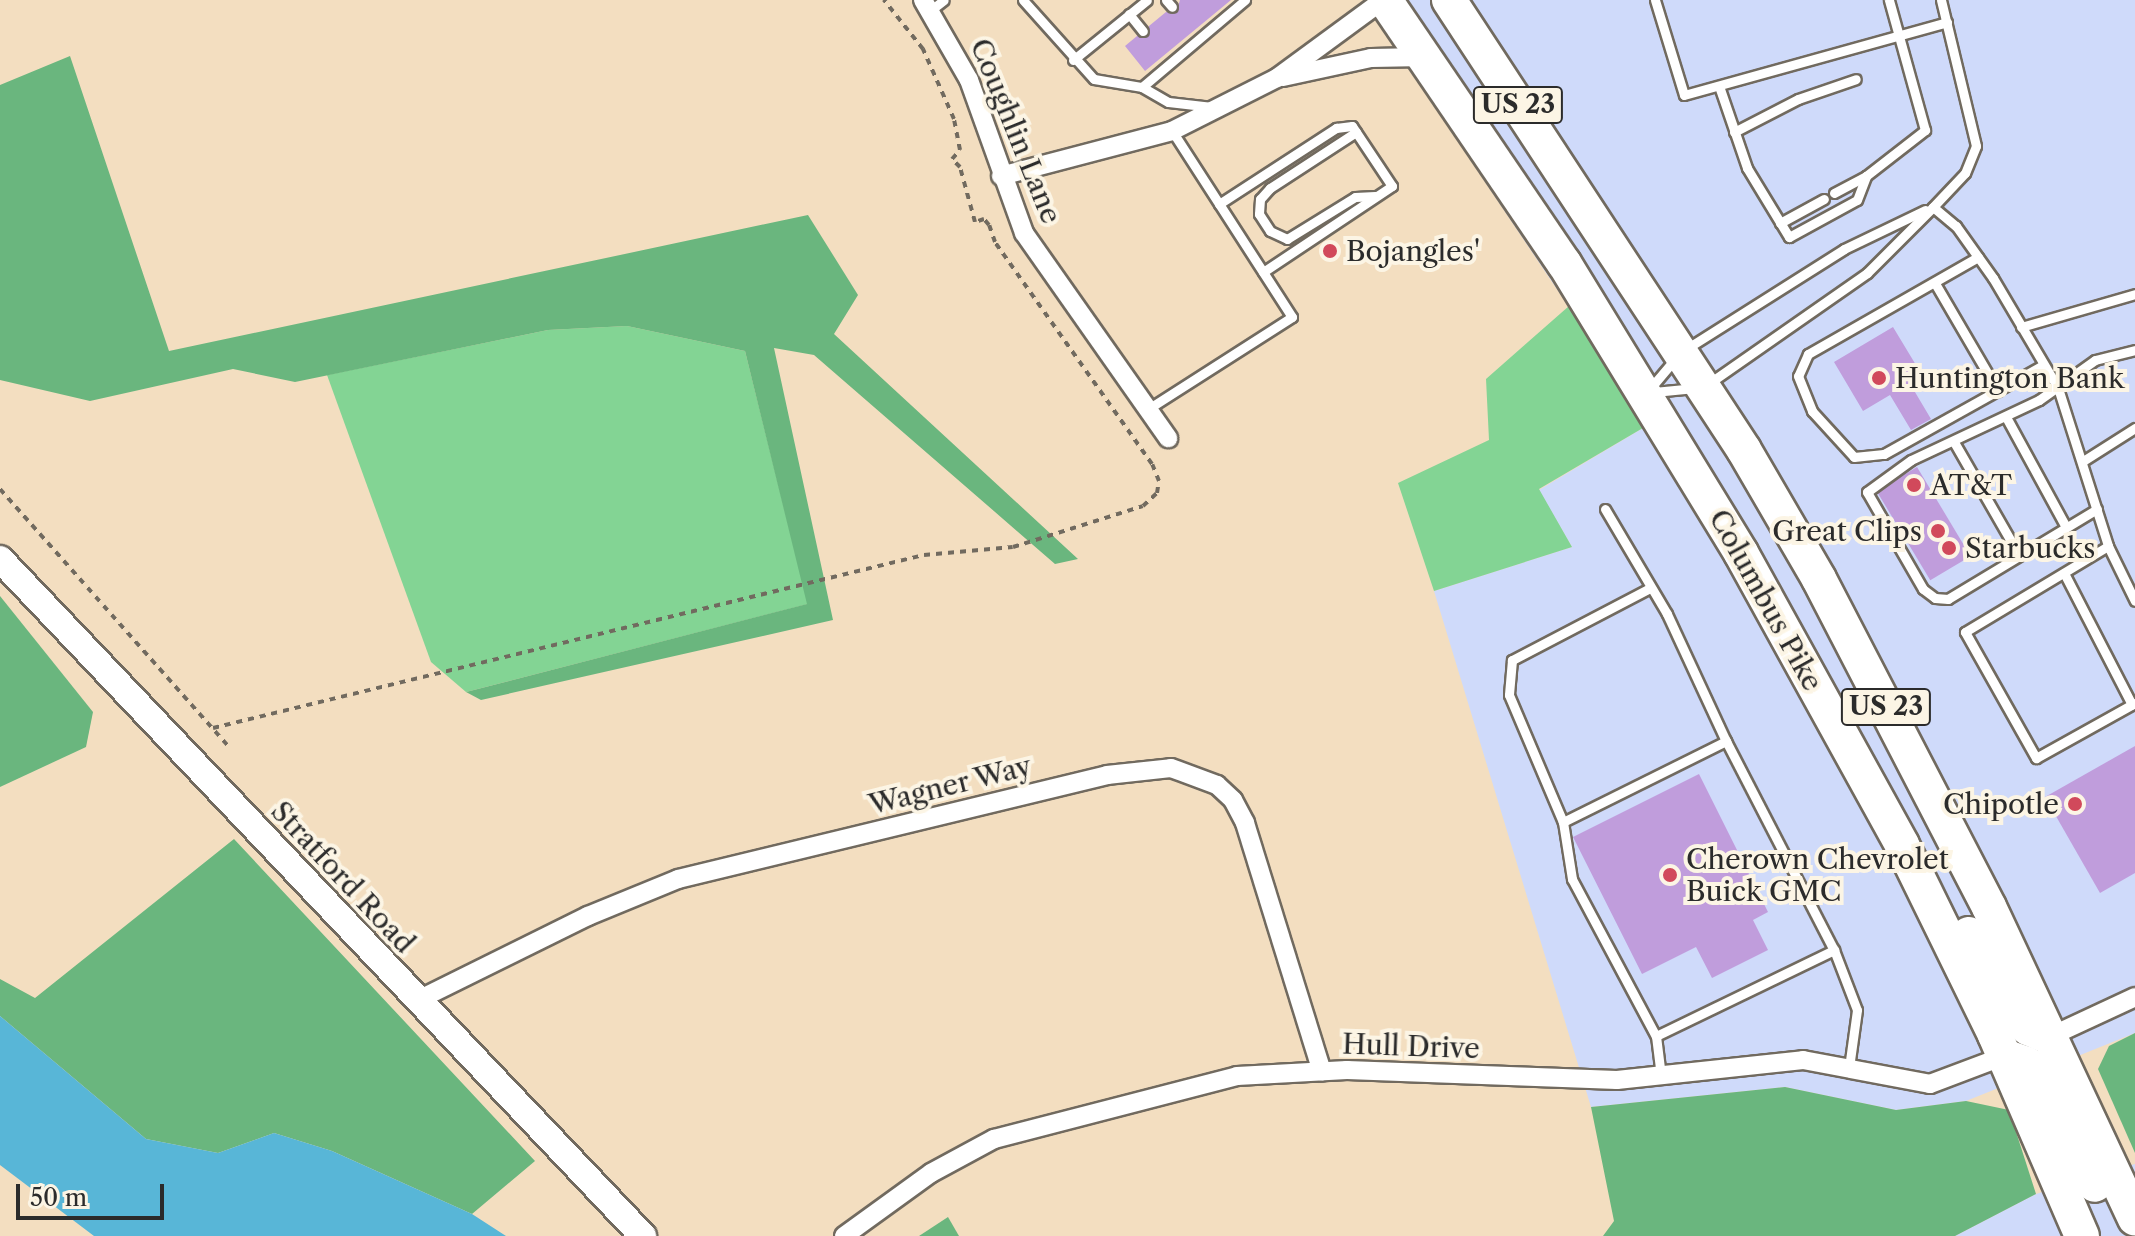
<!DOCTYPE html>
<style>
body{margin:0}
#map{position:relative;width:2135px;height:1236px;overflow:hidden;background:#f3dec0;font-family:"Libre Caslon Text",serif}
div>[style]{position:absolute}
.built>*{inset:0;background:#cfdafa}
.green>*{inset:0;background:#83d494}
.forest>*{inset:0;background:#6ab67e}
.water>*{inset:0;background:#58b6d7}
.building>*{inset:0;background:#c09ddc;transform-origin:0 0}
.path>*{height:4px;margin-top:-2px;transform-origin:0;background:repeating-linear-gradient(90deg,#716a5f 0 6px,transparent 0 12px)}
.roads{filter:drop-shadow(2px 0 #716a5f) drop-shadow(-2px 0 #716a5f) drop-shadow(0 2px #716a5f) drop-shadow(0 -2px #716a5f)}
.lane>*{height:9px;margin:-4.5px;padding:0 4.5px;transform-origin:4.5px;border-radius:4.5px;background:#fff}
.street>*{height:18px;margin:-9px;padding:0 9px;transform-origin:9px;border-radius:9px;background:#fff}
.secondary>*{height:26px;margin:-13px;padding:0 13px;transform-origin:13px;border-radius:13px;background:#fff}
.highway>*{height:34px;margin:-17px;padding:0 17px;transform-origin:17px;border-radius:17px;background:#fff}
.dots>*{width:22px;height:22px;translate:-50% -50%;box-sizing:border-box;border:4px solid #fcf5e5;border-radius:50%}
span{translate:-50% -50%;white-space:nowrap;text-align:center;line-height:1.15;-webkit-text-stroke:8px #fcf5e5;paint-order:stroke}
.shield-label span{padding:2px 6px;background:#fcf5e5;border:2px solid;border-radius:6px;-webkit-text-stroke-width:0}
.shield-label{font-size:26px;color:#2b2b2b;font-weight:700}
.street-label{font-size:28px;color:#2b2b2b}
.poi-label{font-size:28px;color:#2b2b2b}
.left{translate:0 -50%;text-align:left}
.right{translate:-100% -50%;text-align:right}
.scale{position:absolute;left:16px;top:1184px;width:148px;height:36px;box-sizing:border-box;border:4px solid #2b2b2b;border-top:0;padding-left:10px;font-size:24px;line-height:28px;white-space:nowrap;color:#2b2b2b;-webkit-text-stroke:6px #fcf5e5;paint-order:stroke}
</style>
<div id="map">
<div class="built">
<div style="clip-path:polygon(1363px 0,2135px 0,2135px 1033px,1966px 1101px,1896px 1110px,1785px 1087px,1591px 1107px,1434px 591px,1572px 547px,1539px 490px,1648px 425px)"></div>
<div style="clip-path:polygon(2135px 1164px,2135px 1236px,1955px 1236px,2036px 1194px)"></div>
</div>
<div class="green">
<div style="clip-path:polygon(1569px 306px,1648px 425px,1539px 489px,1572px 547px,1434px 591px,1398px 483px,1489px 440px,1486px 379px)"></div>
<div style="clip-path:polygon(627px 326px,745px 351px,808px 604px,466px 692px,431px 662px,327px 375px,548px 330px)"></div>
</div>
<div class="forest">
<div style="clip-path:polygon(70px 56px,169px 351px,808px 215px,858px 295px,834px 334px,1078px 559px,1055px 564px,814px 355px,774px 348px,833px 620px,481px 700px,466px 692px,807px 604px,745px 351px,627px 326px,548px 330px,295px 382px,233px 369px,90px 401px,0 380px,0 85px)"></div>
<div style="clip-path:polygon(0 596px,93px 712px,86px 747px,0 787px)"></div>
<div style="clip-path:polygon(234px 839px,535px 1161px,472px 1214px,332px 1151px,274px 1133px,218px 1153px,146px 1139px,0 1016px,0 979px,35px 998px)"></div>
<div style="clip-path:polygon(2135px 1033px,2135px 1153px,2098px 1069px,2109px 1046px)"></div>
<div style="clip-path:polygon(1785px 1087px,1896px 1110px,1966px 1101px,2009px 1110px,2036px 1194px,1955px 1236px,1603px 1236px,1614px 1221px,1591px 1107px)"></div>
<div style="clip-path:polygon(948px 1217px,959px 1236px,919px 1236px)"></div>
</div>
<div class="water">
<div style="clip-path:polygon(0 1016px,146px 1139px,218px 1153px,274px 1133px,332px 1151px,472px 1214px,506px 1236px,94px 1236px,0 1165px)"></div>
</div>
<div class="building">
<div style="clip-path:polygon(1180px 0,1231px 0,1145px 71px,1125px 46px,1137px 36px,1148px 36px,1149px 26px,1166px 12px,1176px 13px)"></div>
<div style="clip-path:polygon(1893px 327px,1922px 375px,1909px 382px,1931px 419px,1911px 430px,1890px 395px,1863px 411px,1834px 362px)"></div>
<div style="left:1917px;top:467px;width:104px;height:47px;rotate:59deg"></div>
<div style="clip-path:polygon(2135px 746px,2135px 873px,2100px 893px,2045px 797px)"></div>
<div style="clip-path:polygon(1699px 774px,1768px 912px,1753px 920px,1768px 950px,1712px 978px,1696px 947px,1642px 974px,1573px 837px)"></div>
</div>
<div class="path">
<div style="left:0;top:489px;width:344px;rotate:48.4deg"></div>
<div style="left:213px;top:728px;width:732px;rotate:-13.68deg"></div>
<div style="left:924px;top:555px;width:89px;rotate:-5.1deg"></div>
<div style="left:1013px;top:547px;width:136px;rotate:-17.5deg"></div>
<div style="left:1143px;top:506px;width:19px;rotate:-43deg"></div>
<div style="left:1157px;top:493px;width:12px;rotate:-81deg"></div>
<div style="left:1159px;top:481px;width:18px;rotate:-112deg"></div>
<div style="left:1152px;top:464px;width:272px;rotate:-125.3deg"></div>
<div style="left:995px;top:242px;width:18px;rotate:-109deg"></div>
<div style="left:989px;top:225px;width:8px;rotate:-130deg"></div>
<div style="left:984px;top:219px;width:9px;rotate:162deg"></div>
<div style="left:975px;top:222px;width:57px;rotate:-105.3deg"></div>
<div style="left:960px;top:167px;width:11px;rotate:-135deg"></div>
<div style="left:952px;top:159px;width:12px;rotate:-48deg"></div>
<div style="left:960px;top:150px;width:32px;rotate:-101deg"></div>
<div style="left:954px;top:119px;width:77px;rotate:-113.9deg"></div>
<div style="left:923px;top:49px;width:63px;rotate:-128.5deg"></div>
</div>
<div class="roads">
<div class="lane">
<div style="left:1023px;top:0;width:106px;rotate:48.1deg"></div>
<div style="left:1094px;top:79px;width:49px;rotate:9.5deg"></div>
<div style="left:1166px;top:0;width:9px;rotate:49deg"></div>
<div style="left:1655px;top:0;width:99px;rotate:73deg"></div>
<div style="left:1684px;top:95px;width:273px;rotate:-15.5deg"></div>
<div style="left:1941px;top:0;width:150px;rotate:76.5deg"></div>
<div style="left:1976px;top:146px;width:29px;rotate:112deg"></div>
<div style="left:1965px;top:173px;width:47px;rotate:133.3deg"></div>
<div style="left:1933px;top:207px;width:30px;rotate:40deg"></div>
<div style="left:1956px;top:226px;width:64px;rotate:54.6deg"></div>
<div style="left:1993px;top:278px;width:128px;rotate:59.4deg"></div>
<div style="left:2058px;top:388px;width:166px;rotate:72.4deg"></div>
<div style="left:2108px;top:546px;width:61px;rotate:63.9deg"></div>
<div style="left:931px;top:10px;width:16px;rotate:-38deg"></div>
<div style="left:1129px;top:14px;width:22px;rotate:51deg"></div>
<div style="left:1073px;top:60px;width:95px;rotate:-39deg"></div>
<div style="left:1719px;top:86px;width:87px;rotate:71.1deg"></div>
<div style="left:1747px;top:168px;width:81px;rotate:58.7deg"></div>
<div style="left:1789px;top:237px;width:77px;rotate:-28.6deg"></div>
<div style="left:1857px;top:200px;width:26px;rotate:-69deg"></div>
<div style="left:1866px;top:176px;width:75px;rotate:-37.9deg"></div>
<div style="left:1925px;top:130px;width:135px;rotate:-105.5deg"></div>
<div style="left:1212px;top:107px;width:44px;rotate:-173.5deg"></div>
<div style="left:1168px;top:102px;width:30px;rotate:-150deg"></div>
<div style="left:1142px;top:87px;width:135px;rotate:-40.2deg"></div>
<div style="left:1356px;top:132px;width:103px;rotate:146.9deg"></div>
<div style="left:1270px;top:188px;width:15px;rotate:132deg"></div>
<div style="left:1260px;top:199px;width:15px;rotate:94deg"></div>
<div style="left:1259px;top:214px;width:20px;rotate:57deg"></div>
<div style="left:1270px;top:231px;width:19px;rotate:25deg"></div>
<div style="left:1287px;top:239px;width:80px;rotate:-31.7deg"></div>
<div style="left:1355px;top:197px;width:20px;rotate:-3deg"></div>
<div style="left:1734px;top:132px;width:72px;rotate:-27.3deg"></div>
<div style="left:1798px;top:99px;width:61px;rotate:-19deg"></div>
<div style="left:1834px;top:193px;width:36px;rotate:-28deg"></div>
<div style="left:1219px;top:204px;width:140px;rotate:-33deg"></div>
<div style="left:1336px;top:128px;width:16px;rotate:-7deg"></div>
<div style="left:1352px;top:126px;width:72px;rotate:56.3deg"></div>
<div style="left:1392px;top:186px;width:155px;rotate:146.3deg"></div>
<div style="left:1780px;top:223px;width:50px;rotate:-28.6deg"></div>
<div style="left:1978px;top:257px;width:196px;rotate:150.3deg"></div>
<div style="left:1808px;top:354px;width:24px;rotate:114deg"></div>
<div style="left:1798px;top:376px;width:38px;rotate:68deg"></div>
<div style="left:1812px;top:411px;width:62px;rotate:47.6deg"></div>
<div style="left:1854px;top:457px;width:30px;rotate:-6deg"></div>
<div style="left:1884px;top:454px;width:182px;rotate:-29.2deg"></div>
<div style="left:1936px;top:285px;width:123px;rotate:59.7deg"></div>
<div style="left:2021px;top:327px;width:119px;rotate:-16.1deg"></div>
<div style="left:1686px;top:349px;width:187px;rotate:-32.3deg"></div>
<div style="left:1844px;top:249px;width:90px;rotate:-25.7deg"></div>
<div style="left:1708px;top:384px;width:194px;rotate:-34.9deg"></div>
<div style="left:1867px;top:273px;width:93px;rotate:-45deg"></div>
<div style="left:1648px;top:391px;width:42px;rotate:-49.8deg"></div>
<div style="left:1654px;top:392px;width:41px;rotate:-5.6deg"></div>
<div style="left:1148px;top:409px;width:171px;rotate:-32.6deg"></div>
<div style="left:1292px;top:317px;width:221px;rotate:-122.8deg"></div>
<div style="left:2006px;top:417px;width:125px;rotate:61.4deg"></div>
<div style="left:1954px;top:442px;width:130px;rotate:60.1deg"></div>
<div style="left:2083px;top:461px;width:62px;rotate:-32.4deg"></div>
<div style="left:1605px;top:509px;width:122px;rotate:59.4deg"></div>
<div style="left:1667px;top:614px;width:140px;rotate:65.1deg"></div>
<div style="left:1726px;top:741px;width:235px;rotate:62.7deg"></div>
<div style="left:1834px;top:950px;width:64px;rotate:69deg"></div>
<div style="left:1857px;top:1010px;width:59px;rotate:97.9deg"></div>
<div style="left:2097px;top:509px;width:174px;rotate:148.9deg"></div>
<div style="left:1948px;top:599px;width:13px;rotate:-176deg"></div>
<div style="left:1935px;top:598px;width:15px;rotate:-143deg"></div>
<div style="left:1923px;top:589px;width:112px;rotate:-120deg"></div>
<div style="left:1867px;top:492px;width:54px;rotate:-36deg"></div>
<div style="left:1911px;top:460px;width:141px;rotate:-25.1deg"></div>
<div style="left:2039px;top:400px;width:69px;rotate:-35.5deg"></div>
<div style="left:2095px;top:360px;width:41px;rotate:-14deg"></div>
<div style="left:2108px;top:546px;width:167px;rotate:149deg"></div>
<div style="left:1965px;top:632px;width:145px;rotate:60.6deg"></div>
<div style="left:2036px;top:758px;width:113px;rotate:-29.1deg"></div>
<div style="left:2064px;top:573px;width:148px;rotate:62.7deg"></div>
<div style="left:1650px;top:588px;width:156px;rotate:152.4deg"></div>
<div style="left:1512px;top:660px;width:35px;rotate:95deg"></div>
<div style="left:1509px;top:695px;width:138px;rotate:67deg"></div>
<div style="left:1563px;top:822px;width:58px;rotate:81deg"></div>
<div style="left:1572px;top:879px;width:178px;rotate:61.9deg"></div>
<div style="left:1656px;top:1036px;width:40px;rotate:82.9deg"></div>
<div style="left:1563px;top:822px;width:182px;rotate:-26.4deg"></div>
<div style="left:1656px;top:1036px;width:198px;rotate:-25.8deg"></div>
</div>
<div class="street">
<div style="left:923px;top:0;width:92px;rotate:60.1deg"></div>
<div style="left:969px;top:80px;width:163px;rotate:70.2deg"></div>
<div style="left:1024px;top:233px;width:251px;rotate:54.9deg"></div>
<div style="left:1283px;top:77px;width:90px;rotate:-12.2deg"></div>
<div style="left:1371px;top:58px;width:53px;rotate:-1.1deg"></div>
<div style="left:1001px;top:176px;width:177px;rotate:-14.7deg"></div>
<div style="left:1172px;top:131px;width:118px;rotate:-26.8deg"></div>
<div style="left:1277px;top:78px;width:132px;rotate:-36.3deg"></div>
<div style="left:416px;top:1001px;width:192px;rotate:-26.3deg"></div>
<div style="left:588px;top:916px;width:97px;rotate:-22.3deg"></div>
<div style="left:678px;top:879px;width:441px;rotate:-13.6deg"></div>
<div style="left:1107px;top:775px;width:64px;rotate:-6.2deg"></div>
<div style="left:1171px;top:768px;width:49px;rotate:20.3deg"></div>
<div style="left:1217px;top:785px;width:22px;rotate:43deg"></div>
<div style="left:1233px;top:800px;width:26px;rotate:62deg"></div>
<div style="left:1245px;top:823px;width:260px;rotate:72.8deg"></div>
<div style="left:2049px;top:1037px;width:95px;rotate:-24.9deg"></div>
<div style="left:844px;top:1236px;width:107px;rotate:-35.9deg"></div>
<div style="left:931px;top:1173px;width:72px;rotate:-28.4deg"></div>
<div style="left:994px;top:1139px;width:251px;rotate:-14.5deg"></div>
<div style="left:1237px;top:1076px;width:110px;rotate:-3.1deg"></div>
<div style="left:1347px;top:1070px;width:270px;rotate:2.1deg"></div>
<div style="left:1617px;top:1080px;width:187px;rotate:-6.1deg"></div>
<div style="left:1803px;top:1060px;width:129px;rotate:10.7deg"></div>
<div style="left:1930px;top:1084px;width:79px;rotate:-20.7deg"></div>
</div>
<div class="secondary">
<div style="left:0;top:559px;width:934px;rotate:46.48deg"></div>
</div>
<div class="highway">
<div style="left:1385px;top:0;width:318px;rotate:55.8deg"></div>
<div style="left:1564px;top:263px;width:340px;rotate:58.6deg"></div>
<div style="left:1741px;top:553px;width:333px;rotate:61.1deg"></div>
<div style="left:1902px;top:845px;width:212px;rotate:63.9deg"></div>
<div style="left:1995px;top:1035px;width:219px;rotate:66.6deg"></div>
<div style="left:1449px;top:0;width:538px;rotate:56.75deg"></div>
<div style="left:1744px;top:450px;width:149px;rotate:59.8deg"></div>
<div style="left:1819px;top:579px;width:369px;rotate:62.6deg"></div>
<div style="left:1989px;top:907px;width:344px;rotate:64.9deg"></div>
<div style="left:1969px;top:934px;width:90px;rotate:61.4deg"></div>
<div style="left:2012px;top:1013px;width:22px;rotate:43deg"></div>
<div style="left:2028px;top:1028px;width:23px;rotate:23deg"></div>
<div style="left:2004px;top:1056px;width:24px;rotate:19deg"></div>
<div style="left:2027px;top:1064px;width:19px;rotate:47deg"></div>
<div style="left:2040px;top:1078px;width:120px;rotate:62.8deg"></div>
</div>
</div>
<div class="dots">
<div style="left:1330px;top:251px;background:#d1495b"></div>
<div style="left:1879px;top:378px;background:#d1495b"></div>
<div style="left:1914px;top:485px;background:#d1495b"></div>
<div style="left:1938px;top:531px;background:#d1495b"></div>
<div style="left:1949px;top:548px;background:#d1495b"></div>
<div style="left:2075px;top:804px;background:#d1495b"></div>
<div style="left:1670px;top:875px;background:#d1495b"></div>
</div>
<div class="shield-label">
<span style="left:1518px;top:105px">US 23</span>
<span style="left:1886px;top:707px">US 23</span>
</div>
<div class="street-label">
<span style="left:1016px;top:131px;rotate:68deg">Coughlin Lane</span>
<span style="left:1766px;top:600px;rotate:61deg">Columbus Pike</span>
<span style="left:950px;top:785px;rotate:-14deg">Wagner Way</span>
<span style="left:343px;top:877px;rotate:47deg">Stratford Road</span>
<span style="left:1411px;top:1046px;rotate:2deg">Hull Drive</span>
</div>
<div class="poi-label">
<span class="left" style="left:1346px;top:251px">Bojangles'</span>
<span class="left" style="left:1895px;top:378px">Huntington Bank</span>
<span class="left" style="left:1930px;top:485px">AT&amp;T</span>
<span class="right" style="left:1922px;top:531px">Great Clips</span>
<span class="left" style="left:1965px;top:548px">Starbucks</span>
<span class="right" style="left:2059px;top:804px">Chipotle</span>
<span class="left" style="left:1686px;top:875px">Cherown Chevrolet<br>Buick GMC</span>
</div>
<div class="scale">50 m</div>
</div>
